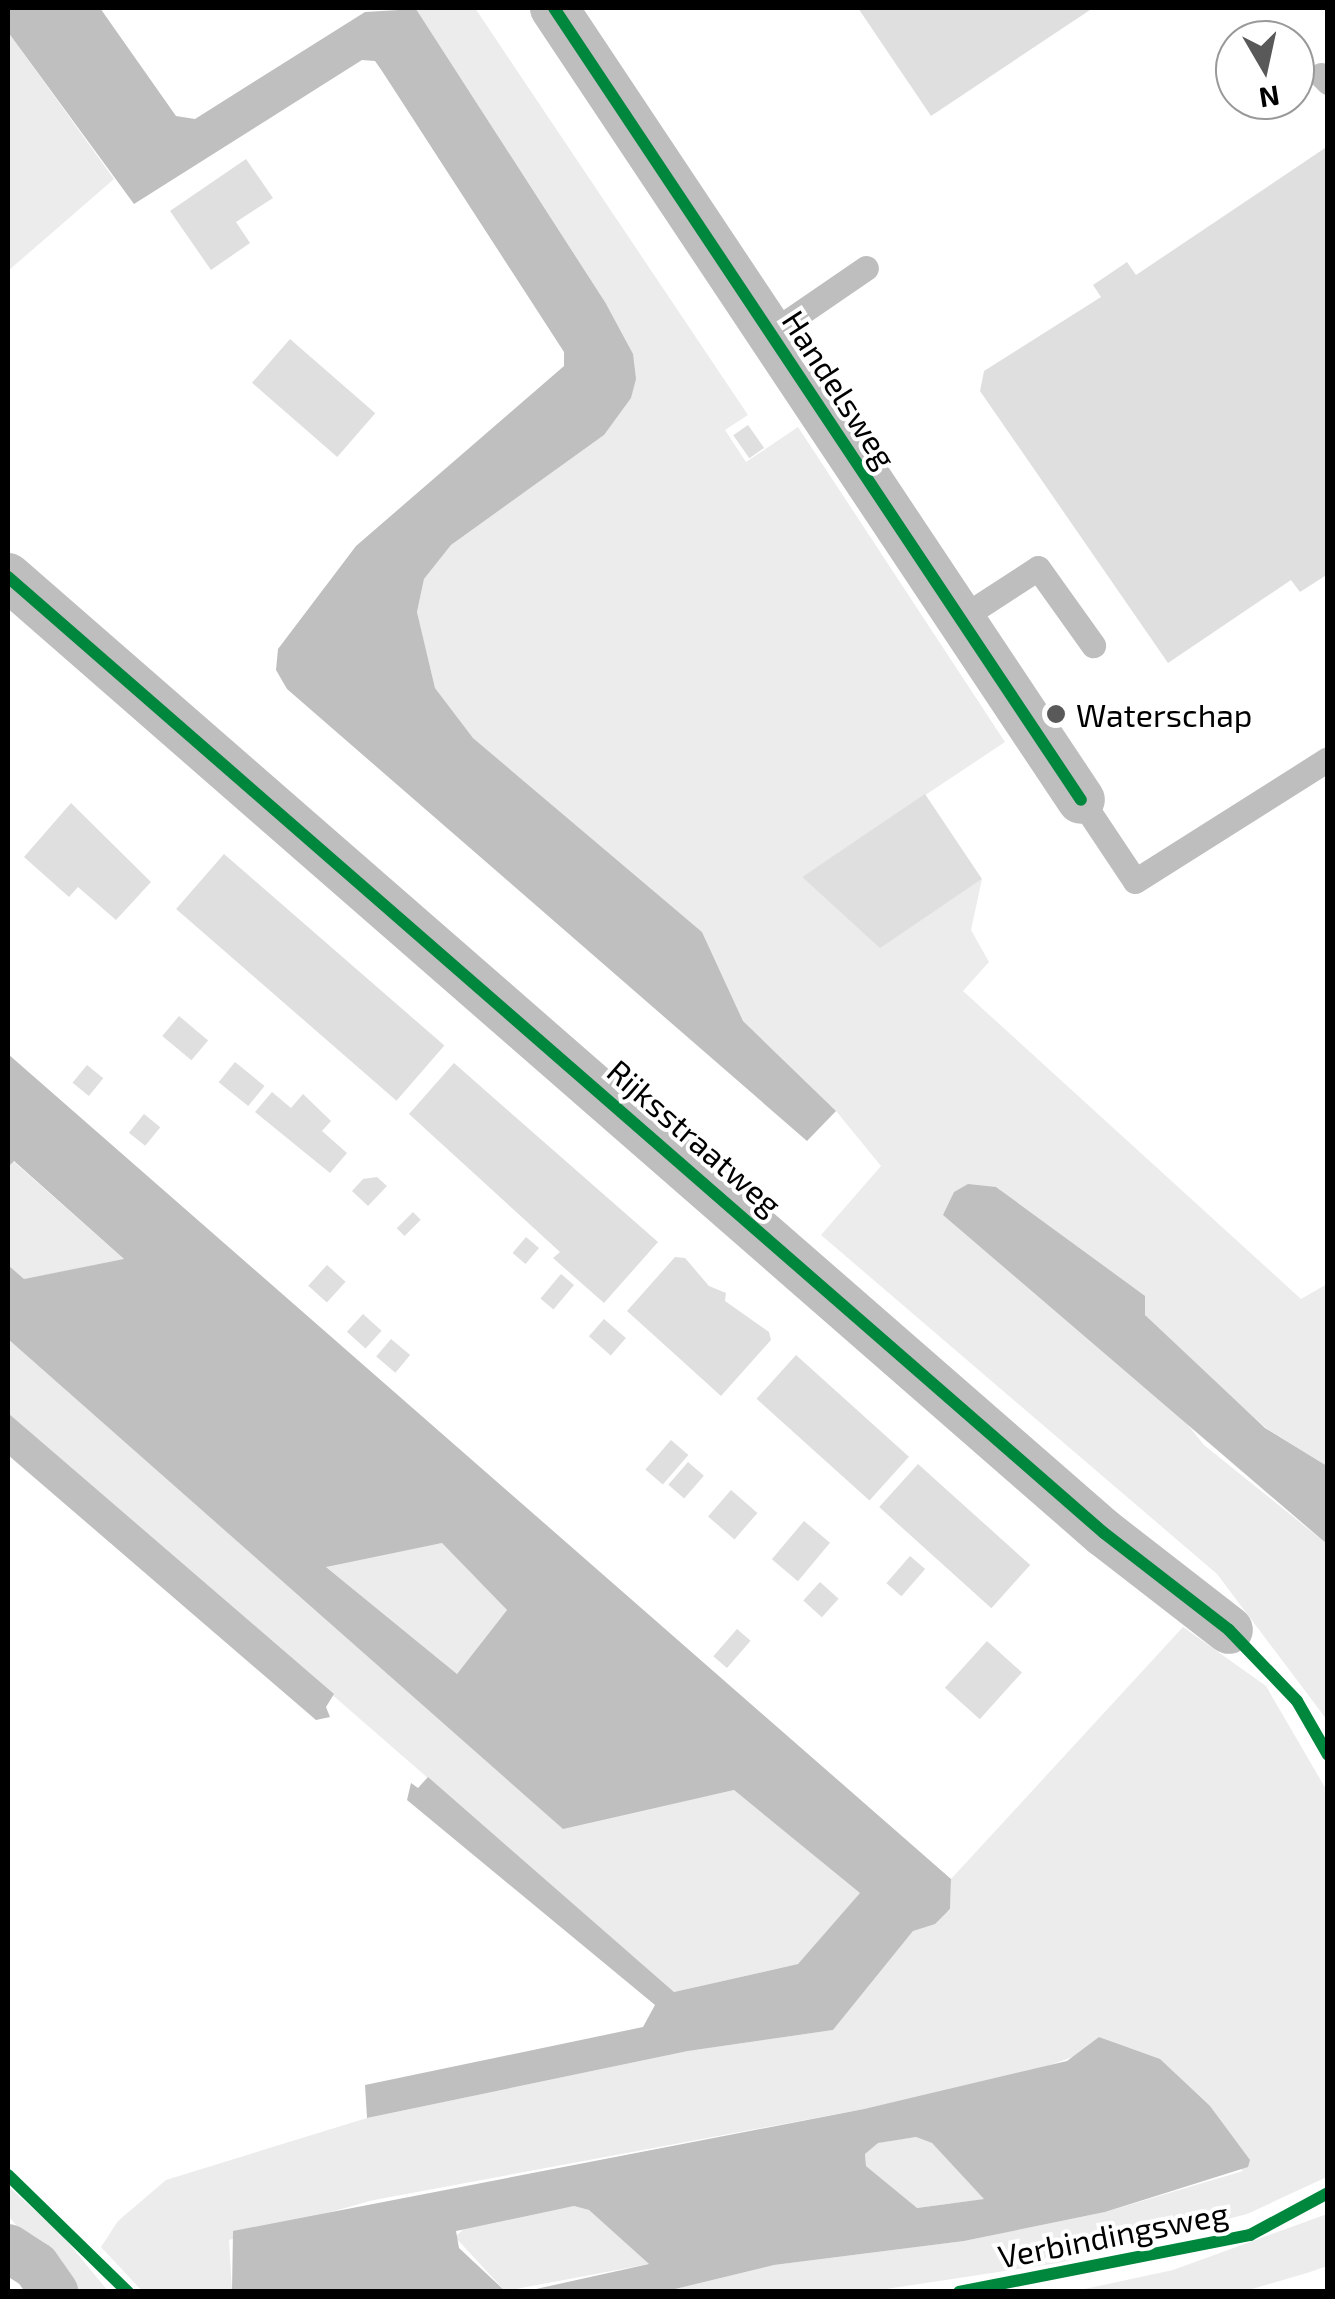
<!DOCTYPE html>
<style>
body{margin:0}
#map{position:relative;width:1335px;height:2299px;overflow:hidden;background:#fff;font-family:"Exo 2",sans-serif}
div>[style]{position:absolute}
.green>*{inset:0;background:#ececec}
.water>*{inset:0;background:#bfbfbf}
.building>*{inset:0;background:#dfdfdf;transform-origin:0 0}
.service>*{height:25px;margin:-12.5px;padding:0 12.5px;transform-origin:12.5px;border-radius:12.5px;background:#bebebe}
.minor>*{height:48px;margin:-24px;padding:0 24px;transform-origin:24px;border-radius:24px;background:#bebebe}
.cycleway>*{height:12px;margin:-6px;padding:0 6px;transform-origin:6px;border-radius:6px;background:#00873e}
.dots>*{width:28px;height:28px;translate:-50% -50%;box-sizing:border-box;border:5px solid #fff;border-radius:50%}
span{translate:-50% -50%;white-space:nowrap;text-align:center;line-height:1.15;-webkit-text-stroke:8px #fff;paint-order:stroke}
.street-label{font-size:32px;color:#000}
.poi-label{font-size:32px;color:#000}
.left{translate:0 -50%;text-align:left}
.frame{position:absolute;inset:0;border:10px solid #000;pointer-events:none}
.north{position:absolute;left:1215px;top:20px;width:100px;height:100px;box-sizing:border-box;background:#fff;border:2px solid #999;border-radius:50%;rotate:171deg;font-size:28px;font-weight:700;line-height:40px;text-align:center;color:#000}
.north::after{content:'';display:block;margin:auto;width:35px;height:45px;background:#595959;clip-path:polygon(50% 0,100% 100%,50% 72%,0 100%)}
</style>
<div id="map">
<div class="green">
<div style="clip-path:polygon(475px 8px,748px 415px,725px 430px,746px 462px,798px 427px,1005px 742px,802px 877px,880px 947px,982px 879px,971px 930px,989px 962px,963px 991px,1301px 1299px,1327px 1284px,1327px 1466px,1266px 1428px,997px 1187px,1204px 1445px,1327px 1544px,1327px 1720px,1217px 1574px,821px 1235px,881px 1166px,836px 1111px,743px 1021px,702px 932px,473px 738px,435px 688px,417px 612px,424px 579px,451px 545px,604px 435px,605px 302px,416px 9px)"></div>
<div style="clip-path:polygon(8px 32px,114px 179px,8px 271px)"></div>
<div style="clip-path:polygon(13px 1161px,125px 1260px,24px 1279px,8px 1265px,8px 1167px)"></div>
<div style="clip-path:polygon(8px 1339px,562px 1828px,734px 1790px,861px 1893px,798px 1964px,674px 1992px,8px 1413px)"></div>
<div style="clip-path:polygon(442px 1543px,507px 1610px,457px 1674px,325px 1566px)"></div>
<div style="clip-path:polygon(1183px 1627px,1266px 1686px,1327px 1791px,1327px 2177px,1247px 2214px,1058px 2263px,873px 2291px,667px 2291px,774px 2265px,964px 2241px,1105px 2212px,1243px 2171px,1113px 2042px,1099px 2037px,1081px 2054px,1036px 2070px,864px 2109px,374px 2200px,229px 2240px,232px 2291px,142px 2291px,101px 2247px,118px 2221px,166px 2180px,367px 2118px,688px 2051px,833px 2030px,913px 1931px,950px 1910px,951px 1879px)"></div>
<div style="clip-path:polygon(916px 2137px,932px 2143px,985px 2199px,916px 2208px,866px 2166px,865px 2154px,878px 2142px)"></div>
<div style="clip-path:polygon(8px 2186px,62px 2235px,108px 2291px,77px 2291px,8px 2216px)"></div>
<div style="clip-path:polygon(574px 2206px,589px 2210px,649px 2264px,505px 2291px,455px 2237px,468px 2225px)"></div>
<div style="clip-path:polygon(1327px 2214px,1327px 2266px,1307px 2273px,1245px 2291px,1075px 2291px,1173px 2270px)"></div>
</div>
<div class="water">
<div style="clip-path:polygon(8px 8px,100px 8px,176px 116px,195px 119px,365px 12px,416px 9px,605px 302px,633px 354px,636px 379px,631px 398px,604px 435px,451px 545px,424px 579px,417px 612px,435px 688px,473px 738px,702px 932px,743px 1021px,836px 1111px,807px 1141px,287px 689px,276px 670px,278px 649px,356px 546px,564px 366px,564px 352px,382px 71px,375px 61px,362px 60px,134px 204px,8px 32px)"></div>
<div style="clip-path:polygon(evenodd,8px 1054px,951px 1879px,950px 1909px,935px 1924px,913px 1931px,833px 2030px,688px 2051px,367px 2118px,365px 2085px,643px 2027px,655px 2005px,407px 1800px,411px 1783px,418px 1788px,428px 1777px,674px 1992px,798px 1964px,860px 1893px,734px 1790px,563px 1829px,8px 1339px,8px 1265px,24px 1279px,124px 1259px,14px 1161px,8px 1167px,8px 1054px,442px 1543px,507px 1610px,457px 1674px,326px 1567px,442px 1543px)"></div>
<div style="clip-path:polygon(968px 1184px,996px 1187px,1145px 1296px,1145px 1315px,1265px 1428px,1327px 1466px,1327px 1544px,943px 1215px,954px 1192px)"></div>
<div style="clip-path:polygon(8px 1413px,334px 1694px,326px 1707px,330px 1717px,316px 1720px,8px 1455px)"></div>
<div style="clip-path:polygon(evenodd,1099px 2037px,1160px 2059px,1210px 2106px,1250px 2160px,1248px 2167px,1105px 2212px,964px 2241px,774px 2265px,667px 2291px,527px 2291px,649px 2264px,589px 2210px,574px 2206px,456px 2231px,459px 2248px,505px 2291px,232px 2291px,233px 2231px,864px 2109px,1067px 2061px,1099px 2037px,916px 2137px,932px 2143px,984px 2199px,917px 2208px,866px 2166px,865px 2154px,878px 2143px,916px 2137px)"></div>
</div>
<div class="building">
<div style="clip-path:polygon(858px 8px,1093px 8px,931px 116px)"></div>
<div style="clip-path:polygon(1328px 146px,1328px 574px,1300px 592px,1291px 580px,1168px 663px,980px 391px,984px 371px,1101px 297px,1093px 285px,1127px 262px,1136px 275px)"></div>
<div style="clip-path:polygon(246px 159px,273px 198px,236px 222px,250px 243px,211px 270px,170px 211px)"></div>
<div style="left:290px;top:339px;width:113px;height:58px;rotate:41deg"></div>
<div style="left:748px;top:425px;width:28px;height:18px;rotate:55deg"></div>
<div style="clip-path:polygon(925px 794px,982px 879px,880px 948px,802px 877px)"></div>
<div style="clip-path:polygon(71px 803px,151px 882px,116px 920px,78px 887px,69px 897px,24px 857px)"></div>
<div style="left:224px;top:854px;width:292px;height:73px;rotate:41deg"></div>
<div style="left:179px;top:1016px;width:38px;height:26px;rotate:40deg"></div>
<div style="left:235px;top:1062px;width:38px;height:26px;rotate:39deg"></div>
<div style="clip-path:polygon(454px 1063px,658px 1242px,604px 1303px,553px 1258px,560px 1252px,409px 1114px)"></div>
<div style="left:87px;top:1065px;width:21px;height:23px;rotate:39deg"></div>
<div style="clip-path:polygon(272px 1092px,291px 1108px,303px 1094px,331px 1121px,322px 1131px,347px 1153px,330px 1173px,255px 1112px)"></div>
<div style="left:144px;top:1114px;width:21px;height:24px;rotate:39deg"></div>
<div style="clip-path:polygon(377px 1177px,387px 1186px,368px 1206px,352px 1191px,363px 1179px)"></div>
<div style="left:413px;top:1212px;width:11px;height:23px;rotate:45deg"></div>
<div style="left:526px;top:1237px;width:17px;height:21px;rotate:40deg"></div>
<div style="clip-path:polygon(675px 1257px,685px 1258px,709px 1286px,726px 1293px,725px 1301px,769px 1332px,771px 1340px,721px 1396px,627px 1311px)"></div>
<div style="left:327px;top:1265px;width:25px;height:28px;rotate:42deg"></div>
<div style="left:561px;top:1274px;width:17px;height:32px;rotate:40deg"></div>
<div style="left:363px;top:1314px;width:25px;height:24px;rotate:42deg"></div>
<div style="left:604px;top:1319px;width:29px;height:23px;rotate:41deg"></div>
<div style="left:391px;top:1339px;width:25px;height:23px;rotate:40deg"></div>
<div style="left:796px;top:1355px;width:152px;height:59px;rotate:42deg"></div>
<div style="left:671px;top:1440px;width:23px;height:39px;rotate:41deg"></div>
<div style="left:688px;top:1462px;width:21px;height:30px;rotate:41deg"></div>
<div style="left:918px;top:1464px;width:151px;height:58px;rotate:42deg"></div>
<div style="left:731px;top:1490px;width:35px;height:35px;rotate:41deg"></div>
<div style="left:804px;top:1521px;width:34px;height:50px;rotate:40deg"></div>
<div style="left:910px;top:1556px;width:20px;height:36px;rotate:41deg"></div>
<div style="left:820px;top:1582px;width:25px;height:25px;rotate:42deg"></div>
<div style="left:737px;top:1629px;width:18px;height:36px;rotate:41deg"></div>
<div style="left:987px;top:1641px;width:47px;height:63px;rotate:42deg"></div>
</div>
<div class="service">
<div style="left:1321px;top:75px;width:10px;rotate:45deg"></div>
<div style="left:771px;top:333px;width:115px;rotate:-34.4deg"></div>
<div style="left:958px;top:620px;width:95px;rotate:-33deg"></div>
<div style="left:1038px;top:568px;width:95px;rotate:54.5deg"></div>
<div style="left:1081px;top:800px;width:97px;rotate:56.3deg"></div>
<div style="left:1135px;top:881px;width:228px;rotate:-32.3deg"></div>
</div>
<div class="minor">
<div style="left:554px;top:8px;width:951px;rotate:56.36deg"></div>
<div style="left:8px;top:577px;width:1454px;rotate:41.1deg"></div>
<div style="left:1104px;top:1533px;width:158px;rotate:37.8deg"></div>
<div style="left:8px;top:2248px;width:33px;rotate:33deg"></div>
<div style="left:36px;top:2266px;width:32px;rotate:55deg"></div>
</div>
<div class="cycleway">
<div style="left:554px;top:8px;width:951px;rotate:56.36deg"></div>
<div style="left:8px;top:577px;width:1454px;rotate:41.1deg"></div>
<div style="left:1104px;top:1533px;width:158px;rotate:37.8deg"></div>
<div style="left:1229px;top:1630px;width:98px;rotate:46.2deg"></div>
<div style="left:1297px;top:1701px;width:62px;rotate:60.1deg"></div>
<div style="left:8px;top:2175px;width:168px;rotate:44.3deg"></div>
<div style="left:959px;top:2292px;width:297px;rotate:-11.1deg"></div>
<div style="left:1250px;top:2235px;width:89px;rotate:-28.3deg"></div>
</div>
<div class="dots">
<div style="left:1056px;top:714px;background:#595959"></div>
</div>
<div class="street-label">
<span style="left:840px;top:389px;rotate:57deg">Handelsweg</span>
<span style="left:695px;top:1137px;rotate:41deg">Rijksstraatweg</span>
<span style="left:1113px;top:2234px;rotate:-11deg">Verbindingsweg</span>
</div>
<div class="poi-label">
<span class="left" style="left:1076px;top:714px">Waterschap</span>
</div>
<div class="frame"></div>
<div class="north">N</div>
</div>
